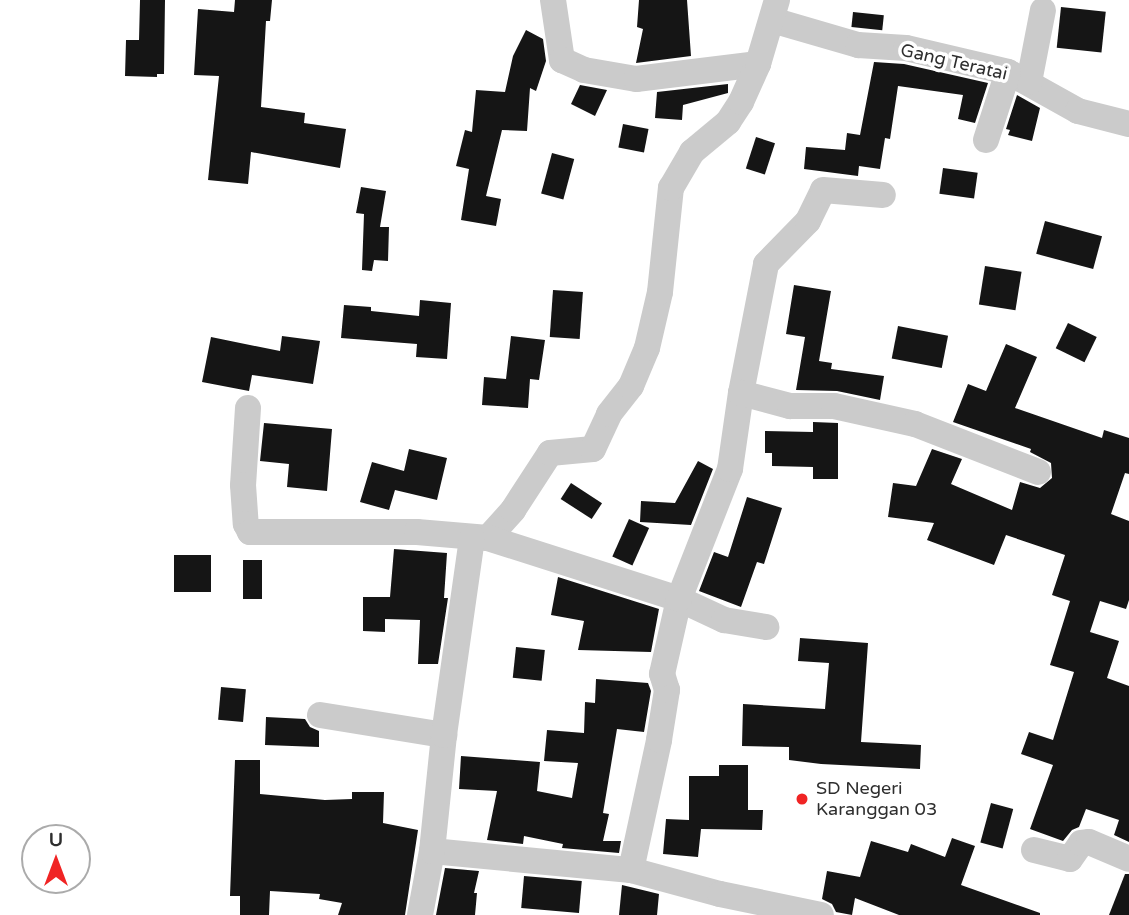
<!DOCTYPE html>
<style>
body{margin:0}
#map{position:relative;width:1129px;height:915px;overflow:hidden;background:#fff;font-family:"Varela Round",sans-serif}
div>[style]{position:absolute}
.building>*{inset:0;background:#151515;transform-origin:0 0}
.minor>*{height:26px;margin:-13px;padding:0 13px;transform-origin:13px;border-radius:13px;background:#cbcbcb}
.dots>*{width:19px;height:19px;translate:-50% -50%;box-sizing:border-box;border:4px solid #fff;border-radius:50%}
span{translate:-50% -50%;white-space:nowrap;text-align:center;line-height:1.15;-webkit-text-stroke:7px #fff;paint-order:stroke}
.street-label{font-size:18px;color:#2e2e2e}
.poi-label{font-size:18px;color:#2e2e2e}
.left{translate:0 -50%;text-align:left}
.north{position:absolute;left:21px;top:824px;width:70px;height:70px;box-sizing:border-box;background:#fff;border:2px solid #ababab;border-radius:50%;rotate:0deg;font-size:19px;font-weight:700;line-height:28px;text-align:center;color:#2e2e2e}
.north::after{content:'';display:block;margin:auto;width:24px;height:32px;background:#f02424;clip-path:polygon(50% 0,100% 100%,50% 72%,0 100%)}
</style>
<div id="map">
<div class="building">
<div style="clip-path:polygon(140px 0,165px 0,164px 74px,157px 74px,157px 77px,125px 76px,126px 40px,139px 40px)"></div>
<div style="clip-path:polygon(235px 0,272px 0,270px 21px,266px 21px,261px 107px,305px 113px,304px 123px,346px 129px,340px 168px,251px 152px,248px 184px,208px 180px,219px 76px,194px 75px,198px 9px,234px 12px)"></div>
<div style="clip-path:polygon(639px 0,687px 0,691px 56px,636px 63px,643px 29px,637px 27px)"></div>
<div style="left:1061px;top:7px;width:45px;height:41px;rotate:6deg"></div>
<div style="left:853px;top:12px;width:31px;height:15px;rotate:6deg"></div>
<div style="clip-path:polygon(526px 30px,543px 39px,546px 61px,536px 91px,530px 88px,527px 131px,502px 130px,486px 196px,501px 199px,496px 226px,461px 220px,469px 169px,456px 166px,465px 130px,472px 132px,476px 90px,505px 92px,513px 56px)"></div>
<div style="clip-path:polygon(874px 62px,904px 64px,988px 83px,975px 123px,958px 119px,963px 95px,898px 86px,890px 139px,885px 138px,880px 169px,859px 166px,858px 176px,804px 169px,806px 147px,845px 150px,847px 133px,860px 135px)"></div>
<div style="clip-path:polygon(728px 84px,728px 93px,683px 105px,682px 120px,655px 118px,657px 92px)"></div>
<div style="clip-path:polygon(580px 85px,607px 90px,595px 116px,571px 104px)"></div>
<div style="clip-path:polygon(1017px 95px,1040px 108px,1032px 141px,1008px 135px,1010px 130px,1006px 129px)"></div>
<div style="left:623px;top:124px;width:26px;height:24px;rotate:11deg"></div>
<div style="left:756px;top:137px;width:20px;height:33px;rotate:18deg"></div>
<div style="left:552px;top:153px;width:23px;height:42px;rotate:15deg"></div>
<div style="left:943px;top:168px;width:35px;height:26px;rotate:8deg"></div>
<div style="clip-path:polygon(361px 187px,386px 191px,380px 227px,389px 227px,388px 261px,374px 260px,372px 271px,362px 270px,364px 214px,356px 213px)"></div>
<div style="left:1045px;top:221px;width:59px;height:34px;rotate:15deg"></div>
<div style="left:985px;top:266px;width:37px;height:39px;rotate:9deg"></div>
<div style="clip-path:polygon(794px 285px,831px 291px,819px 361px,832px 363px,831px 369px,884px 376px,880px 400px,837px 391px,796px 390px,805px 337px,786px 334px)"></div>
<div style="left:553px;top:290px;width:30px;height:47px;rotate:4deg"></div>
<div style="clip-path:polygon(420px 300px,451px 303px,447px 359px,416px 357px,417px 344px,341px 338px,344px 305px,371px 307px,371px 311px,419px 316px)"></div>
<div style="left:1068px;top:323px;width:32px;height:28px;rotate:26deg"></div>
<div style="left:898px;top:326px;width:51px;height:33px;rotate:11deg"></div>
<div style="clip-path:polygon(282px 336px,320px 341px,313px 384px,252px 375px,249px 391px,202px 382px,211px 337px,280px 351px)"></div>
<div style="clip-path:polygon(511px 336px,545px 340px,539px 380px,530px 379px,528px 408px,482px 405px,484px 377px,506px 379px)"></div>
<div style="clip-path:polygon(1006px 344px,1037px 357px,1015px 408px,1102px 438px,1104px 430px,1129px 438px,1129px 474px,1125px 473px,1111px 514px,1129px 521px,1129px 600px,1126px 609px,1100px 601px,1090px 632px,1119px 641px,1107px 678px,1129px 686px,1129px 842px,1114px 835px,1119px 820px,1086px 809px,1079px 827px,1072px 830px,1063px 841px,1030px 829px,1053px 765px,1021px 754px,1029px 732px,1053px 740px,1074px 672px,1050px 665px,1070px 601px,1052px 595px,1065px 555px,1006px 535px,994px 565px,927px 540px,934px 523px,888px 517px,893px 483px,916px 486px,932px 449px,962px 459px,951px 484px,1012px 510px,1020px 482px,1040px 488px,1052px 478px,1051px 463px,1030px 452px,1031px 449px,953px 422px,968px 384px,986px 391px)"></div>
<div style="clip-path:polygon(813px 422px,838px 423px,838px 479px,813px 479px,813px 467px,772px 466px,772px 453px,765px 453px,765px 431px,813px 432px)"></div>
<div style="clip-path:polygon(264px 423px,332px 429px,327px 491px,287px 487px,289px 464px,260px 461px)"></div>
<div style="clip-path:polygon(409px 449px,447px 458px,437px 500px,395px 490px,389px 510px,360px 502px,372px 462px,404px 471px)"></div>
<div style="clip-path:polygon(698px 461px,713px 469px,691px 525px,640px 522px,641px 501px,675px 503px)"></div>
<div style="left:571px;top:483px;width:37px;height:19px;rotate:33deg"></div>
<div style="clip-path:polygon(747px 497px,782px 508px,764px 564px,757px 562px,741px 607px,699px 591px,714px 552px,728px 557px)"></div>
<div style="left:629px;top:519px;width:22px;height:41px;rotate:24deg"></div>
<div style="clip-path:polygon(394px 549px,447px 553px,444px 598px,448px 598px,438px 664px,418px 664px,420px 620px,385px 619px,385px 632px,363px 631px,363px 597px,390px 597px)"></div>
<div style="left:174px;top:555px;width:37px;height:37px"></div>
<div style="left:243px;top:560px;width:19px;height:39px"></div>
<div style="clip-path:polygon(558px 577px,659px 609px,651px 652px,578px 650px,584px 621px,551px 615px)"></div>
<div style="clip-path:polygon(800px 638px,868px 643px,861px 742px,921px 745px,920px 769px,821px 764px,789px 760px,789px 747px,742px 746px,743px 704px,825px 709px,829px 663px,798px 661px)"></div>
<div style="left:516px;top:647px;width:29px;height:31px;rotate:6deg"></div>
<div style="clip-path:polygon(596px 679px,648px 683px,651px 691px,644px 732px,617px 729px,603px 813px,609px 814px,603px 841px,621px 841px,619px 853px,562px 848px,563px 844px,524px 836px,523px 844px,487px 840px,497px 791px,459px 789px,461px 756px,540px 762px,537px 791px,572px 798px,578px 763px,544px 761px,547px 730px,584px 733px,585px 702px,595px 703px)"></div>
<div style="left:221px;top:687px;width:25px;height:33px;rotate:5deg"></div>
<div style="clip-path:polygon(266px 717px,305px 719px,310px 727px,319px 731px,319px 747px,265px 745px)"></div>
<div style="clip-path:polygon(235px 760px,260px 760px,260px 794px,325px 800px,352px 799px,352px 792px,384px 792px,383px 823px,418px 830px,405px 915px,338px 915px,342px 903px,319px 899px,320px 894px,270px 891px,269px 915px,240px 915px,240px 896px,230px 896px)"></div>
<div style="clip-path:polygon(719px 765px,748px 765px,748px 810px,763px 810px,762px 830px,701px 829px,698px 857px,663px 854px,666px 819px,689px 820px,689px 776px,719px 776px)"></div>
<div style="left:991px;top:803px;width:23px;height:41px;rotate:15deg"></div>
<div style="clip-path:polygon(952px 838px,975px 846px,961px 885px,1040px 913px,1040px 915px,899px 915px,855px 898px,852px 915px,836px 912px,832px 904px,822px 899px,827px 871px,860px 877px,871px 841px,908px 852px,911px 844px,945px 857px)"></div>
<div style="clip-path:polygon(445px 868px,479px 871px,474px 893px,477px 893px,475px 915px,436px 915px)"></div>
<div style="clip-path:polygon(1125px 874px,1129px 874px,1129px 915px,1109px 915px)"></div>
<div style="left:524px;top:876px;width:58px;height:32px;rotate:5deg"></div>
<div style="clip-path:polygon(622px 885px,659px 894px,657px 915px,619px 915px)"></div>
</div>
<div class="minor">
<div style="left:553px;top:0;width:61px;rotate:81.5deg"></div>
<div style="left:562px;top:60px;width:24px;rotate:24deg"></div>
<div style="left:584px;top:70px;width:53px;rotate:9.8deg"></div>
<div style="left:636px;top:79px;width:123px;rotate:-7deg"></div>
<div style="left:772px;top:20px;width:90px;rotate:16.2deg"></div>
<div style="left:858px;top:45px;width:48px;rotate:3.6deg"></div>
<div style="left:906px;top:48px;width:105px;rotate:13.2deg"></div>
<div style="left:1008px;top:72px;width:80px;rotate:29.1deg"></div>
<div style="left:1078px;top:111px;width:53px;rotate:14.3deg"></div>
<div style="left:1029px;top:82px;width:73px;rotate:-79deg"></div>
<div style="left:986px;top:140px;width:71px;rotate:-72.1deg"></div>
<div style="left:741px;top:393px;width:131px;rotate:-79deg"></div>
<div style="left:766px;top:264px;width:60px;rotate:-45.7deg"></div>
<div style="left:808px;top:221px;width:34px;rotate:-64deg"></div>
<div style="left:823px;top:190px;width:60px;rotate:4.8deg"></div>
<div style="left:248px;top:408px;width:77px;rotate:93.7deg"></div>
<div style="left:243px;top:485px;width:39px;rotate:86deg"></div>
<div style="left:246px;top:524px;width:9px;rotate:63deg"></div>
<div style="left:250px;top:532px;width:167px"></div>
<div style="left:417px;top:532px;width:71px;rotate:4.8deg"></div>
<div style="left:488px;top:538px;width:38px;rotate:-48deg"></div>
<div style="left:513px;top:510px;width:68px;rotate:-57deg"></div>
<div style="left:550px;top:453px;width:43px;rotate:-5.3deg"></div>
<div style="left:593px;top:449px;width:38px;rotate:-65deg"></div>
<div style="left:609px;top:414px;width:36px;rotate:-52deg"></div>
<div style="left:631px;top:386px;width:41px;rotate:-67.2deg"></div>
<div style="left:647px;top:348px;width:57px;rotate:-76.9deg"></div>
<div style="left:660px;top:292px;width:105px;rotate:-84deg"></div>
<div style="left:671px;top:188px;width:42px;rotate:-59.7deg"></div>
<div style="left:692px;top:152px;width:47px;rotate:-39.8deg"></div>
<div style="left:728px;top:122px;width:24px;rotate:-57deg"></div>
<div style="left:741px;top:102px;width:42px;rotate:-65.9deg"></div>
<div style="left:758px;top:64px;width:67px;rotate:-73.5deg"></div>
<div style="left:488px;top:538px;width:201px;rotate:17.7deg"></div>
<div style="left:679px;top:599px;width:50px;rotate:25deg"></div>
<div style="left:724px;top:620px;width:43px;rotate:9.5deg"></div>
<div style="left:320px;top:715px;width:126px;rotate:9.2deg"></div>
<div style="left:1034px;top:850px;width:37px;rotate:14deg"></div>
<div style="left:1070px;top:859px;width:19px;rotate:-55deg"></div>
<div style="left:1081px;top:843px;width:8px;rotate:-7deg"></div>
<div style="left:1089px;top:842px;width:43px;rotate:23deg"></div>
<div style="left:432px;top:851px;width:200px;rotate:5.5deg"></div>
<div style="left:631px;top:870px;width:92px;rotate:15.1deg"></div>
<div style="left:720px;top:894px;width:103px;rotate:11.7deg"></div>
<div style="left:631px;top:870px;width:133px;rotate:-77.8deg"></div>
<div style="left:659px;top:740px;width:51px;rotate:-80.9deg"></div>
<div style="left:667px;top:690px;width:17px;rotate:-107deg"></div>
<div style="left:662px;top:674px;width:77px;rotate:-77.2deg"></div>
<div style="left:679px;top:599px;width:140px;rotate:-68.6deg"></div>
<div style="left:730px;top:469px;width:77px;rotate:-81.8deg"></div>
<div style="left:741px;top:393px;width:51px;rotate:14.9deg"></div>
<div style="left:790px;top:406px;width:44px"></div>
<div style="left:834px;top:406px;width:83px;rotate:12.5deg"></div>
<div style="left:915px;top:424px;width:132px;rotate:21.3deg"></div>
<div style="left:420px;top:915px;width:65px;rotate:-79.4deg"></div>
<div style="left:432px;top:851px;width:117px;rotate:-84.1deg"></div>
<div style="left:444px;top:735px;width:199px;rotate:-81.9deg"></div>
</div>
<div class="dots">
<div style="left:802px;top:799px;background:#f02424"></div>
</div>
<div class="street-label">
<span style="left:954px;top:62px;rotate:13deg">Gang Teratai</span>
</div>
<div class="poi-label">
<span class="left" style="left:816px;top:799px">SD Negeri<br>Karanggan 03</span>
</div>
<div class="north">U</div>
</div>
